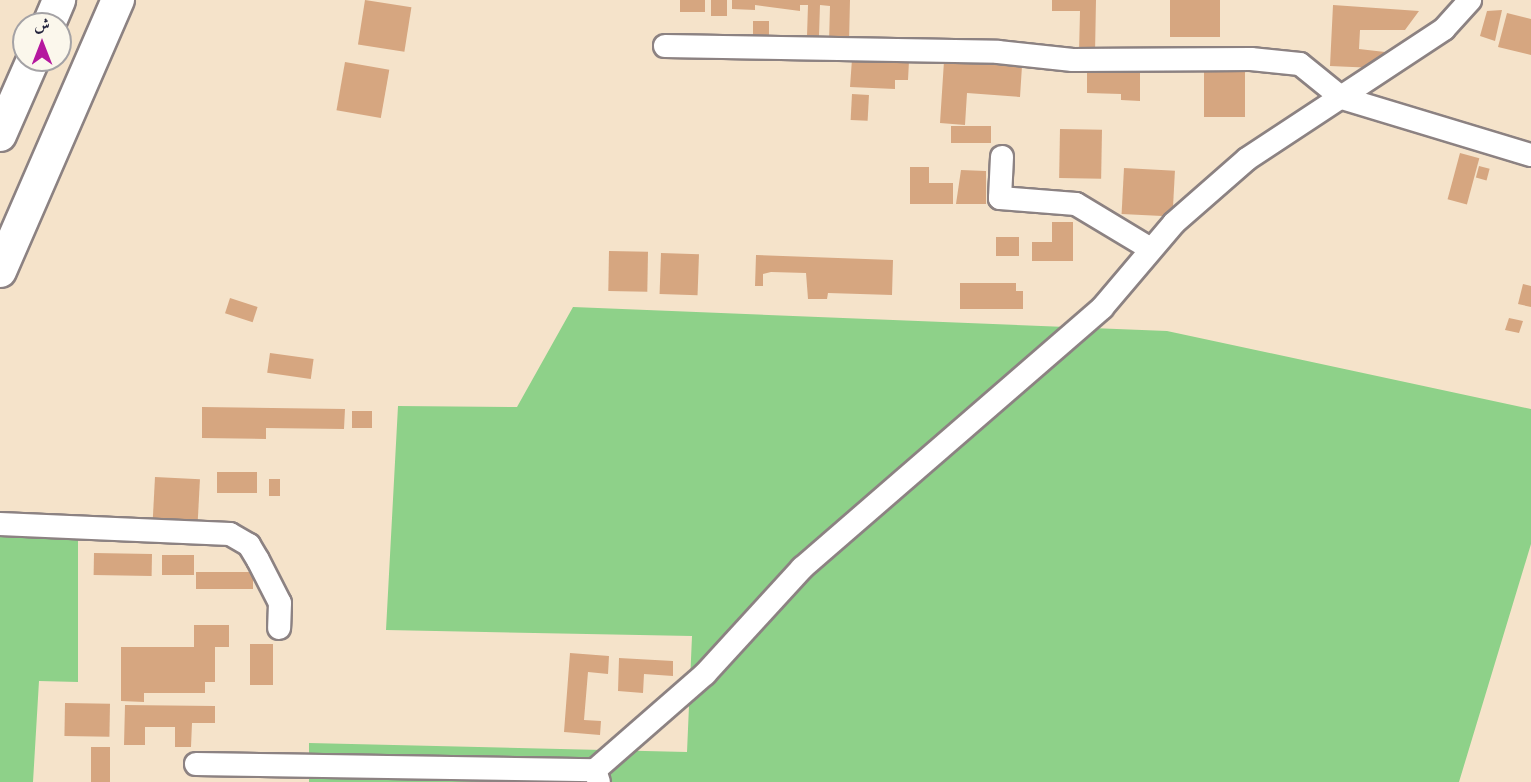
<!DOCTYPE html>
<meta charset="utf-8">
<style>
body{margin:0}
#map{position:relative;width:1531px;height:782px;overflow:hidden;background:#f5e3ca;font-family:"Old Standard TT",Amiri,serif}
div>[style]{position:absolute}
.green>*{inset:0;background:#8ed189}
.building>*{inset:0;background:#d6a680;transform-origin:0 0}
.roads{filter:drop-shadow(2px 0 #8c8282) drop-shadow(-2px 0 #8c8282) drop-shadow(0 2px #8c8282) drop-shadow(0 -2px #8c8282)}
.street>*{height:22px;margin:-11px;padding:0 11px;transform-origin:11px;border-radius:11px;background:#fff}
.secondary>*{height:32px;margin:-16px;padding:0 16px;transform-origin:16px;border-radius:16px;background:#fff}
span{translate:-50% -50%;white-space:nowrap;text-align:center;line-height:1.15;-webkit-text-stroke:4.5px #fbf7ec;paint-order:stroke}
.north{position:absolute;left:12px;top:12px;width:60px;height:60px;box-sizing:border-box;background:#fbf7ec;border:2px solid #a4a2a5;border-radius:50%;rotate:0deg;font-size:16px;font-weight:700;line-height:24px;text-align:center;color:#22223b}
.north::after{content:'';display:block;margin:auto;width:21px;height:27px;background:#b5179e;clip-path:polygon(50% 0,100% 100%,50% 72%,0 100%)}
</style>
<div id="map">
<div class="green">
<div style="clip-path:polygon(573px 307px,1167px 331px,1531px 409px,1531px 544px,1459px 782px,309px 782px,309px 743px,687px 752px,692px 636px,386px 630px,398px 406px,517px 407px)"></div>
<div style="clip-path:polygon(0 535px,78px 536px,78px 682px,39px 681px,33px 782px,0 782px)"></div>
</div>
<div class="building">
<div style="left:365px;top:0;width:47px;height:45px;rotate:9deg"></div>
<div style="left:680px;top:0;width:25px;height:12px"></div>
<div style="left:711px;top:0;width:16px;height:16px"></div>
<div style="clip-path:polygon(732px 0,850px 0,849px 43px,829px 43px,830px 6px,820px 5px,819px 36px,807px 36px,808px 5px,800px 5px,800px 11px,755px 5px,755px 10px,732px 9px)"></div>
<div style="clip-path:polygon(1052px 0,1096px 0,1095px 54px,1079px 53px,1080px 11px,1052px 11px)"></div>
<div style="left:1170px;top:0;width:50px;height:37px"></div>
<div style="clip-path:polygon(1333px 5px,1419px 11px,1405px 30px,1360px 30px,1359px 49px,1385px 52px,1375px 68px,1330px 66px)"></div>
<div style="clip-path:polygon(1502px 10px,1495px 41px,1480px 36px,1487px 11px)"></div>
<div style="clip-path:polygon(1507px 13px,1531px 19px,1531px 55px,1498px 47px)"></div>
<div style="left:753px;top:21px;width:16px;height:21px"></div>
<div style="clip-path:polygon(852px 59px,909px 61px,908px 80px,895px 80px,895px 89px,850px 87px)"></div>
<div style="clip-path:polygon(944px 61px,1022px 66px,1020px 97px,967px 93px,965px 125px,940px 123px)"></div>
<div style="left:345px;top:62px;width:45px;height:49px;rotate:10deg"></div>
<div style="clip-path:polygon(1087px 68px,1140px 68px,1140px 101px,1121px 100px,1121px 94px,1087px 93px)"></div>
<div style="left:1245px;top:72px;width:45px;height:41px;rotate:90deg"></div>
<div style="left:852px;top:94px;width:17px;height:26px;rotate:3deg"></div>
<div style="left:951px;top:126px;width:40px;height:17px"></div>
<div style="left:1060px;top:129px;width:42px;height:49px;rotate:1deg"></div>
<div style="left:1460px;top:153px;width:20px;height:48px;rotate:15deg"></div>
<div style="left:1479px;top:166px;width:11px;height:12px;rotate:15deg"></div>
<div style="clip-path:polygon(910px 167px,929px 167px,929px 183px,953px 183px,953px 204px,910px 204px)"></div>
<div style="left:1124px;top:168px;width:51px;height:46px;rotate:3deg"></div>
<div style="clip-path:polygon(961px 170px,986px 171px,986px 204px,956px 204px)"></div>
<div style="clip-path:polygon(1052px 222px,1073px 222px,1073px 261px,1032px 261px,1032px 242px,1052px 242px)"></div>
<div style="left:1019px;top:237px;width:19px;height:23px;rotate:90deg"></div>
<div style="left:609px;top:251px;width:39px;height:40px;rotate:1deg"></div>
<div style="left:661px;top:253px;width:38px;height:41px;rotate:2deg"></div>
<div style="clip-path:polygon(756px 255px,893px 260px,892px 295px,828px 293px,827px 299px,808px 299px,806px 273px,771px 272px,763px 274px,763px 286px,755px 286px)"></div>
<div style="clip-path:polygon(960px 283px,1016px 283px,1016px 291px,1023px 291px,1023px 309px,960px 309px)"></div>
<div style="clip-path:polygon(1523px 284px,1531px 286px,1531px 307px,1518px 304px)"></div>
<div style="left:230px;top:298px;width:29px;height:16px;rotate:18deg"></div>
<div style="clip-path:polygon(1509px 318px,1523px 321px,1519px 333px,1505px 330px)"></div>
<div style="left:270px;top:353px;width:44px;height:20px;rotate:8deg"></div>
<div style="clip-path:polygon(202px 407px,345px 409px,344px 429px,266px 428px,266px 439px,202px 438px)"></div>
<div style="left:352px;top:411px;width:20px;height:17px"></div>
<div style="left:217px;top:472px;width:40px;height:21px"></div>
<div style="left:155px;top:477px;width:45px;height:41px;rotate:3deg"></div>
<div style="left:269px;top:479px;width:11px;height:17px"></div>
<div style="left:94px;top:553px;width:58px;height:22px;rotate:1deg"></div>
<div style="left:162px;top:555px;width:32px;height:20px"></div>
<div style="left:196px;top:572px;width:57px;height:17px"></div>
<div style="clip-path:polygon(194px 625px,229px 625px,229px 647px,215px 647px,215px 682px,205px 682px,205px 693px,144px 693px,144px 702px,121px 701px,121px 647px,194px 647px)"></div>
<div style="left:250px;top:644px;width:23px;height:41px"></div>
<div style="clip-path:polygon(570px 653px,609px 656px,608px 674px,588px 672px,584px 720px,601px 721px,600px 735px,564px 732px)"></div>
<div style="clip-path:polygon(619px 658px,673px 661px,673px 676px,644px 674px,643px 693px,618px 691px)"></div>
<div style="left:65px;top:703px;width:45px;height:33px;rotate:1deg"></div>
<div style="clip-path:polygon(125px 705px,215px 706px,215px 723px,192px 723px,191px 747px,175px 747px,175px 727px,145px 727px,145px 745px,124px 745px)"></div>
<div style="left:91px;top:747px;width:19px;height:35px"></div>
</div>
<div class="roads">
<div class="street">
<div style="left:665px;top:46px;width:333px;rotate:1deg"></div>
<div style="left:998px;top:52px;width:75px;rotate:6.1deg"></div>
<div style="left:1073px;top:60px;width:178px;rotate:-0.3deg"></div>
<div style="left:1251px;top:59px;width:49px;rotate:5.8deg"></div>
<div style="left:1300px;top:64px;width:54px;rotate:39deg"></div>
<div style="left:1342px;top:98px;width:197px;rotate:16.8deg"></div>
<div style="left:1002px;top:157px;width:41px;rotate:92.8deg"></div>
<div style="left:1000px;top:198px;width:76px;rotate:4.5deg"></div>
<div style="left:1076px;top:204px;width:87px;rotate:31deg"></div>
<div style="left:0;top:524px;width:230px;rotate:2.5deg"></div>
<div style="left:230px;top:534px;width:22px;rotate:30deg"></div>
<div style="left:249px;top:545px;width:17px;rotate:59deg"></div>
<div style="left:258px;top:560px;width:48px;rotate:62.9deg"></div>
<div style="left:280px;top:603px;width:25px;rotate:92deg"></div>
<div style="left:196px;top:764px;width:399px;rotate:0.9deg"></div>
<div style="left:595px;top:770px;width:13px;rotate:72deg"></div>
<div style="left:595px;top:770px;width:146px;rotate:-41.1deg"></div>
<div style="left:705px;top:674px;width:144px;rotate:-47.5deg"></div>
<div style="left:802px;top:568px;width:397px;rotate:-40.9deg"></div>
<div style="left:1102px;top:308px;width:111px;rotate:-49.7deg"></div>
<div style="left:1174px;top:223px;width:97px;rotate:-41.2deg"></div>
<div style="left:1247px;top:159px;width:236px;rotate:-33.4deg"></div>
<div style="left:1444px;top:29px;width:39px;rotate:-48deg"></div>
</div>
<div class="secondary">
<div style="left:49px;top:24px;width:26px;rotate:-67deg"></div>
<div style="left:0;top:135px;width:82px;rotate:-66.3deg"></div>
<div style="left:0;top:271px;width:296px;rotate:-66.5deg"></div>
</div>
</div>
<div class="north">ش</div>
</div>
